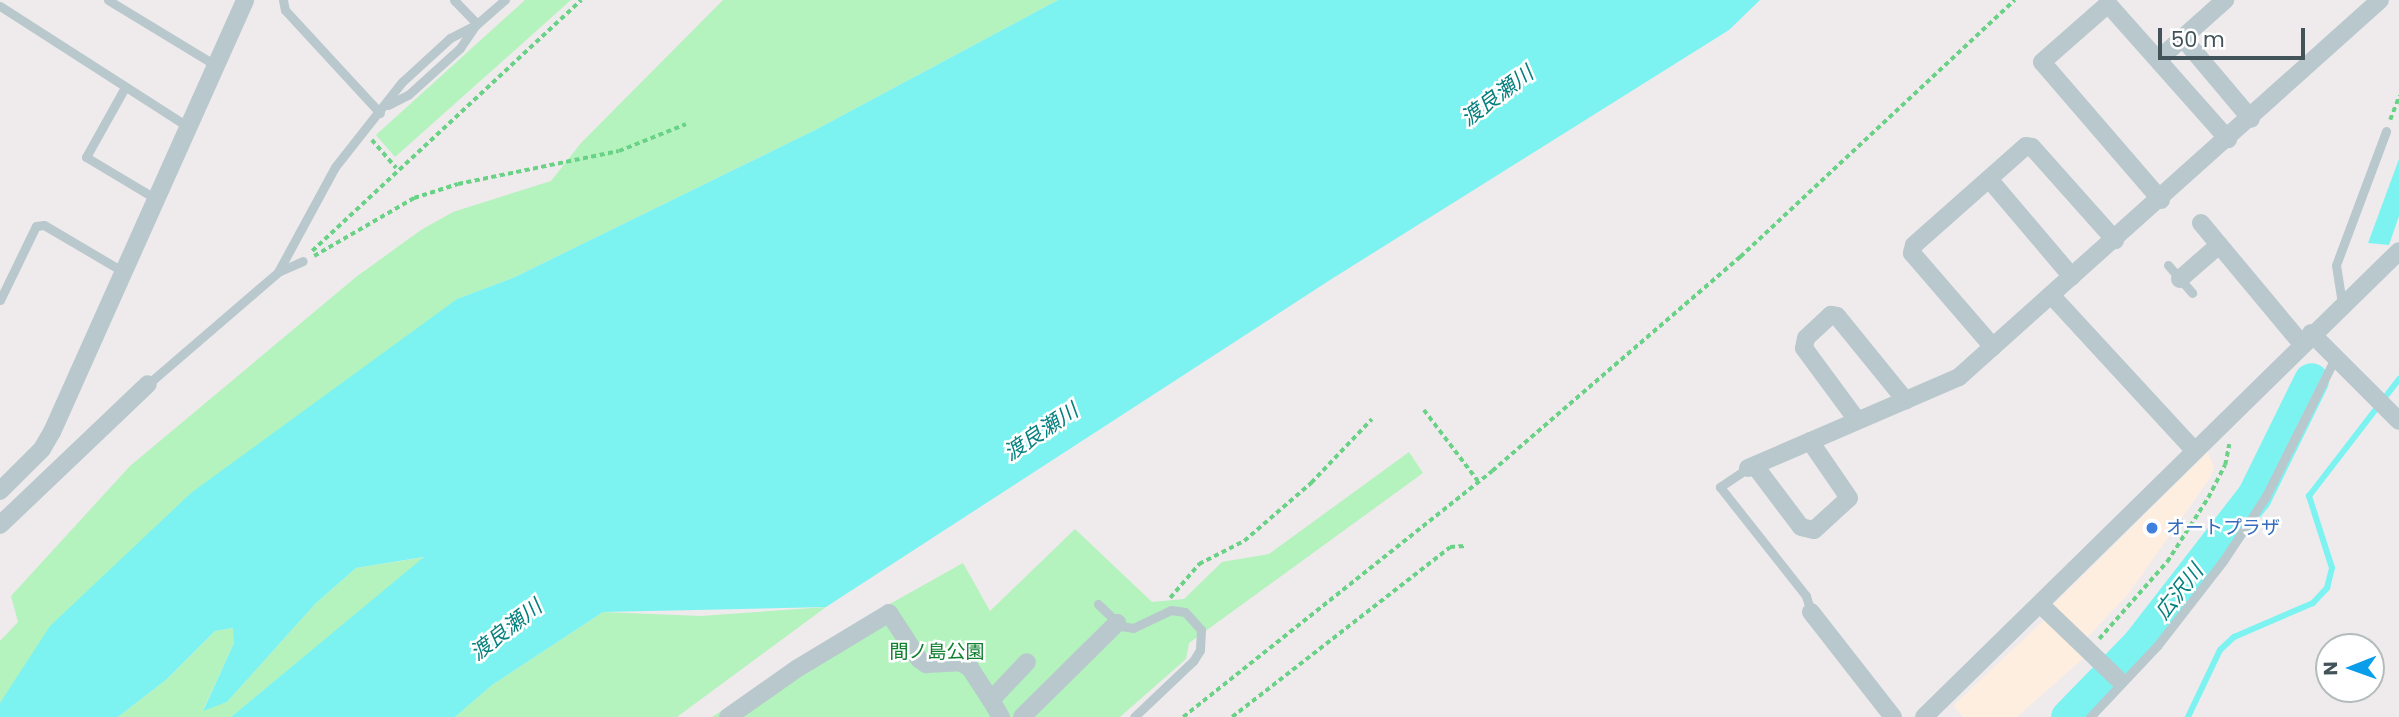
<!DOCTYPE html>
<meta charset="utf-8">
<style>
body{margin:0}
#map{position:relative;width:2399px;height:717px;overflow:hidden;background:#efebec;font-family:Poppins,"Noto Sans JP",sans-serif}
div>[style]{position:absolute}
.commercial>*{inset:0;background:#fdeee0}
.green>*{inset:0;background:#b4f2be}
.water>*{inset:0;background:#7df3f1}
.stream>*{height:6px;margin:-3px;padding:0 3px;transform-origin:3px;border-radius:3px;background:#7df3f1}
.river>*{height:35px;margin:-17.5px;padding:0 17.5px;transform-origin:17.5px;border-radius:17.5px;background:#7df3f1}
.path>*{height:3.5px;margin-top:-1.75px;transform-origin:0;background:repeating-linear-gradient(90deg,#69d287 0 5px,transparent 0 8.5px)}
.lane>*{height:9px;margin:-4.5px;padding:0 4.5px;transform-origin:4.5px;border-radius:4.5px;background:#b8c8cd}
.street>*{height:18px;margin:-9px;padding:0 9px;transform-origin:9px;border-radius:9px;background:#b8c8cd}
.dots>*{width:19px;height:19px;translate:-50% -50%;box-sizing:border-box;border:4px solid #fff;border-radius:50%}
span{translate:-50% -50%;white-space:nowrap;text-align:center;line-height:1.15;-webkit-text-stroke:5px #fff;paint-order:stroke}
.shop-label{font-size:19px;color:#366cbe}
.left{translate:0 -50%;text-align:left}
.park-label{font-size:19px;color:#0e802e}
.water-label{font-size:21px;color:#05807e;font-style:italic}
.north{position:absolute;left:2315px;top:633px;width:70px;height:70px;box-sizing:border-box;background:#fff;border:2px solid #b3bbbd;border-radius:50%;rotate:269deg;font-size:19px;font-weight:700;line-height:28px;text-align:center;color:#42545a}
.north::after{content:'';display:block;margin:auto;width:24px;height:32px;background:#0a9eea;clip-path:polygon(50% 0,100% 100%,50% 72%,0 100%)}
.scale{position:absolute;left:2158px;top:28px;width:147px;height:32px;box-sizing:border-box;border:4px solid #42545a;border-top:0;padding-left:9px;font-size:21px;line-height:24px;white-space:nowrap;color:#42545a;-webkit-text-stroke:5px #fff;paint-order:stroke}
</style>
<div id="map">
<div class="commercial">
<div style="clip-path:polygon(2208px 452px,2214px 468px,2210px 478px,2129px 593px,2085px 640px,2053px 605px)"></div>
<div style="clip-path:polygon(2047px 617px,2086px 656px,2017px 717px,1963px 717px,1953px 706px)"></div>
</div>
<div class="green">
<div style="clip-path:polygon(525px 0,571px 0,395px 157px,376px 135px)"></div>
<div style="clip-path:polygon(723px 0,1058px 0,817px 129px,515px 277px,457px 299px,0 703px,0 641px,18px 622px,11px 596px,130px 466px,356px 277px,421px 230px,453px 212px,551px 181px,581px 143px)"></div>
<div style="clip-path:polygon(1409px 452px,1423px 473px,1189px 643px,1186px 659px,1120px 717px,712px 717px,854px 624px,963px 563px,990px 611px,1075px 529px,1152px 602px,1184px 599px,1222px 562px,1269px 554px)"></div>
<div style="clip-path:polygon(426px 557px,231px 717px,118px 717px,167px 679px,215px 631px,234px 628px,234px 643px,203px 710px,227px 702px,315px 604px,356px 568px)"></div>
<div style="clip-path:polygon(826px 607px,677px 717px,455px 717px,492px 685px,603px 612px,701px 616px)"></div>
</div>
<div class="water">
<div style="clip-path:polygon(1058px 0,1760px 0,1729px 30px,1330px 280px,826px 607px,603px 612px,492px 685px,455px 717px,231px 717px,424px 557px,356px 568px,315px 604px,227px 702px,203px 711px,234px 643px,233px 628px,215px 631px,167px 679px,118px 717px,0 717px,0 703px,50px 626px,191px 493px,457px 299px,515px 277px,817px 129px)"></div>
<div style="clip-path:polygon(2399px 159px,2399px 216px,2389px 245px,2368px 243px)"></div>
</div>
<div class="stream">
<div style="left:2188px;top:717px;width:74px;rotate:-64.5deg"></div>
<div style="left:2220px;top:650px;width:19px;rotate:-43deg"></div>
<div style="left:2234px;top:637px;width:86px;rotate:-23.3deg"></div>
<div style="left:2313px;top:603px;width:21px;rotate:-47deg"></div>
<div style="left:2327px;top:588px;width:21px;rotate:-76deg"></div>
<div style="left:2332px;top:568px;width:76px;rotate:-107.7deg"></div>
<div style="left:2309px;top:496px;width:148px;rotate:-52.4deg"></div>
</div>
<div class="river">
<div style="left:2068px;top:717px;width:102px;rotate:-45.8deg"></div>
<div style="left:2139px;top:644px;width:187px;rotate:-52.2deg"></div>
<div style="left:2254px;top:496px;width:129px;rotate:-63.8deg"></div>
</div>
<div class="path">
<div style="left:2390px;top:120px;width:26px;rotate:-69deg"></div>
<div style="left:372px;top:140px;width:37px;rotate:49deg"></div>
<div style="left:312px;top:251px;width:368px;rotate:-43deg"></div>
<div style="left:314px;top:256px;width:116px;rotate:-30.1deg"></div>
<div style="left:414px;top:198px;width:46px;rotate:-17.7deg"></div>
<div style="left:458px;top:184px;width:164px;rotate:-11.6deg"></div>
<div style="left:619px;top:151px;width:72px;rotate:-21.9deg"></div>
<div style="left:1424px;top:410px;width:89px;rotate:52.7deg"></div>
<div style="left:1170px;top:598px;width:45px;rotate:-49.5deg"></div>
<div style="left:1199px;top:564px;width:51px;rotate:-27.1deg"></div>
<div style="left:1244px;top:541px;width:89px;rotate:-40.9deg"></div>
<div style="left:1311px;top:483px;width:88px;rotate:-46.4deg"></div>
<div style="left:2099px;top:639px;width:103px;rotate:-48.6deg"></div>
<div style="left:2167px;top:562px;width:76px;rotate:-57.4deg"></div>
<div style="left:2208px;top:498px;width:37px;rotate:-63deg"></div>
<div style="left:2225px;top:465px;width:21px;rotate:-79deg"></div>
<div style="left:1183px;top:717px;width:395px;rotate:-38.5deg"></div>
<div style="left:1492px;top:471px;width:328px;rotate:-40.8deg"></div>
<div style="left:1740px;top:257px;width:376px;rotate:-43.1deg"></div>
<div style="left:1232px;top:717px;width:276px;rotate:-37.9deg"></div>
<div style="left:1450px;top:547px;width:15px;rotate:-4deg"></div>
</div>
<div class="lane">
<div style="left:108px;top:0;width:127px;rotate:31.2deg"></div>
<div style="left:283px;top:0;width:10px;rotate:79deg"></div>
<div style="left:285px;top:10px;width:140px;rotate:47.3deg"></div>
<div style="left:454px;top:0;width:33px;rotate:46deg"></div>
<div style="left:0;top:6px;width:226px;rotate:32.7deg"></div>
<div style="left:124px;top:89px;width:78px;rotate:119.2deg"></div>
<div style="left:86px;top:157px;width:84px;rotate:30.8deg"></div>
<div style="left:388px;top:105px;width:22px;rotate:-27deg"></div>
<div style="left:408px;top:95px;width:70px;rotate:-42.1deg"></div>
<div style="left:460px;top:48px;width:27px;rotate:-56deg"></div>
<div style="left:2168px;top:265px;width:37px;rotate:49deg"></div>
<div style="left:278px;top:272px;width:27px;rotate:-24deg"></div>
<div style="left:0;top:300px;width:82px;rotate:-64.1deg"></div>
<div style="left:36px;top:226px;width:8px;rotate:-7deg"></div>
<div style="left:44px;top:225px;width:91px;rotate:30.5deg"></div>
<div style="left:2342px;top:303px;width:38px;rotate:-99deg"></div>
<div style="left:2336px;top:265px;width:143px;rotate:-69.5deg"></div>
<div style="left:148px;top:384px;width:172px;rotate:-40.7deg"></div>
<div style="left:278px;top:272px;width:119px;rotate:-61.5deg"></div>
<div style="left:335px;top:167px;width:108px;rotate:-51.8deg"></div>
<div style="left:402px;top:82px;width:65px;rotate:-42.5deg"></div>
<div style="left:450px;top:38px;width:30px;rotate:-27deg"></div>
<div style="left:477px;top:24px;width:37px;rotate:-41deg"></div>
<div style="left:1748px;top:468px;width:34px;rotate:146deg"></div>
<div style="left:1720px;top:487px;width:139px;rotate:51.7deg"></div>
<div style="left:1806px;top:596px;width:17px;rotate:73deg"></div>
<div style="left:1098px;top:604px;width:32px;rotate:44deg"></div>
<div style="left:1121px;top:626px;width:12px;rotate:9deg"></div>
<div style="left:1133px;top:628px;width:42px;rotate:-25.3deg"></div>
<div style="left:1171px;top:610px;width:14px;rotate:8deg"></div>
<div style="left:1185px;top:612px;width:24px;rotate:48deg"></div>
<div style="left:1201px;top:630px;width:20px;rotate:93deg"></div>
<div style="left:1200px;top:650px;width:13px;rotate:122deg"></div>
<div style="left:1193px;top:661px;width:81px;rotate:136.5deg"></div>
<div style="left:2090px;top:717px;width:98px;rotate:-46.7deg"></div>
<div style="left:2157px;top:646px;width:108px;rotate:-52.2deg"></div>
<div style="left:2223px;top:561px;width:78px;rotate:-56.5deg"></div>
<div style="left:2266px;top:496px;width:152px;rotate:-63.4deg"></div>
</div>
<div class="street">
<div style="left:2182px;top:37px;width:107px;rotate:49.9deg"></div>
<div style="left:2159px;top:59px;width:89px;rotate:-41.8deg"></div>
<div style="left:1989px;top:179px;width:128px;rotate:49.7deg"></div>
<div style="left:2161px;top:200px;width:182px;rotate:-130.8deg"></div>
<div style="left:2042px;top:62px;width:88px;rotate:-41.3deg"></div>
<div style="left:2108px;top:4px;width:181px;rotate:48.4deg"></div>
<div style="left:2201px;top:223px;width:156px;rotate:50.2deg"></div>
<div style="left:2180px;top:279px;width:52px;rotate:-41.1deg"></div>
<div style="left:2051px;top:295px;width:211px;rotate:47.3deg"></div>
<div style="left:2311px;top:333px;width:124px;rotate:45deg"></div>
<div style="left:1993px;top:347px;width:124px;rotate:-130.8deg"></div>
<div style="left:1912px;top:253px;width:8px;rotate:-76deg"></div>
<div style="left:1914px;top:245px;width:149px;rotate:-41.5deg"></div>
<div style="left:2026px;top:146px;width:6px;rotate:9deg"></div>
<div style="left:2032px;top:147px;width:125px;rotate:48.3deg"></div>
<div style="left:1857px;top:420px;width:89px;rotate:-126.4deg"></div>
<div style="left:1804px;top:348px;width:10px;rotate:-79deg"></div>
<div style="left:1806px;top:338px;width:34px;rotate:-43deg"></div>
<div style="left:1831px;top:315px;width:6px;rotate:9deg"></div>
<div style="left:1837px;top:316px;width:109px;rotate:50.9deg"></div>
<div style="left:1755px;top:466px;width:76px;rotate:53deg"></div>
<div style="left:1801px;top:527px;width:13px;rotate:13deg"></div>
<div style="left:1814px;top:530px;width:47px;rotate:-42.4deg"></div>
<div style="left:1849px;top:498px;width:69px;rotate:-124.4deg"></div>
<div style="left:1748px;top:468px;width:230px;rotate:-23.3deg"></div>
<div style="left:1959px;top:377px;width:565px;rotate:-41.84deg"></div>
<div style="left:0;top:491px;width:59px;rotate:-45deg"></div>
<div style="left:42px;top:449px;width:20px;rotate:-60deg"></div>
<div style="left:52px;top:432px;width:473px;rotate:-65.9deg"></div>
<div style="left:0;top:525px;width:204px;rotate:-43.6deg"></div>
<div style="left:2040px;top:604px;width:108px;rotate:43.9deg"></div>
<div style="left:1811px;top:612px;width:133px;rotate:52deg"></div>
<div style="left:991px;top:700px;width:20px;rotate:60deg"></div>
<div style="left:728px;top:717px;width:85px;rotate:-35deg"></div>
<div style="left:798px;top:668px;width:106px;rotate:-31.1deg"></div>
<div style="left:889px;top:613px;width:55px;rotate:56.9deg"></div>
<div style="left:919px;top:659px;width:9px;rotate:36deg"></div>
<div style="left:926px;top:664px;width:34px;rotate:-3deg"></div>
<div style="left:960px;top:662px;width:12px;rotate:31deg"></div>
<div style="left:970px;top:668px;width:38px;rotate:57deg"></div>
<div style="left:991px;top:700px;width:52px;rotate:-46.5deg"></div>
<div style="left:1022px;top:717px;width:134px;rotate:-44.7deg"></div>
<div style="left:1924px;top:717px;width:665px;rotate:-44.45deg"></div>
</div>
<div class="dots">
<div style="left:2152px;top:528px;background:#3f7fe0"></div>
</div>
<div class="shop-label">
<span class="left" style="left:2166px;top:528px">オートプラザ</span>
</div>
<div class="park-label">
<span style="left:937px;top:652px">間ノ島公園</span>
</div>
<div class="water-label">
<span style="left:1497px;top:96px;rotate:-37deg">渡良瀬川</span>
<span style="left:1041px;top:432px;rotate:-34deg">渡良瀬川</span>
<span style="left:2179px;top:592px;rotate:-52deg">広沢川</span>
<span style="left:506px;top:630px;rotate:-38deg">渡良瀬川</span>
</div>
<div class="north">N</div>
<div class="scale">50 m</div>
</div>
